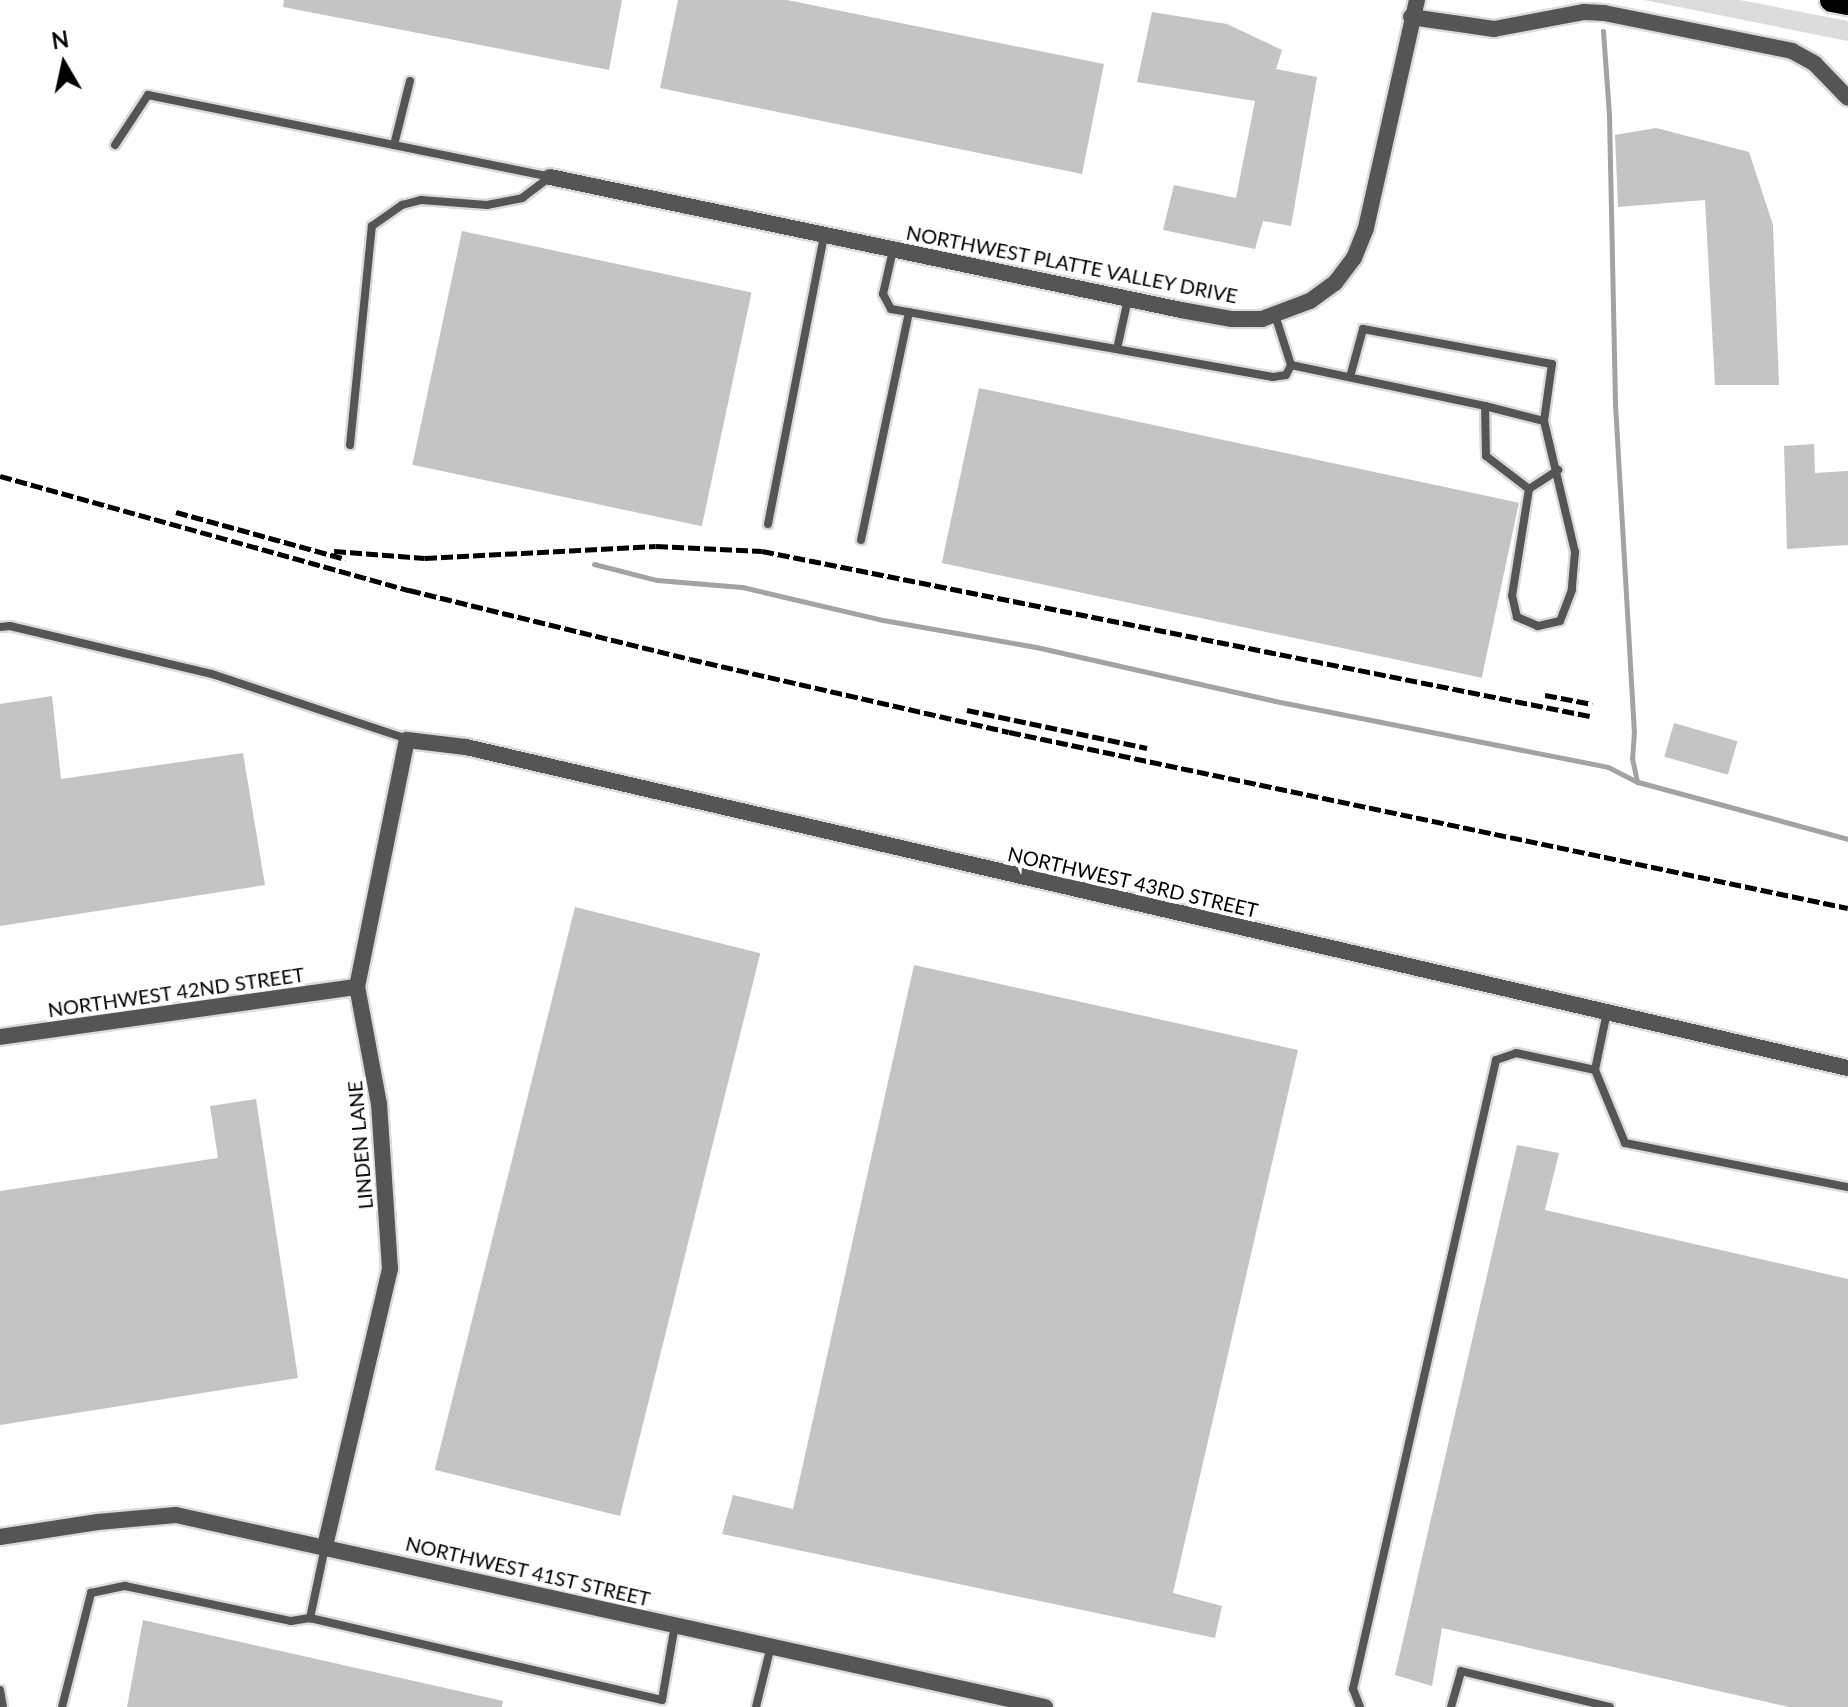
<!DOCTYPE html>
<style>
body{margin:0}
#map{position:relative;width:1848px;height:1707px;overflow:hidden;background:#fff;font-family:Lato,sans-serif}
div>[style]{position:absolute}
.green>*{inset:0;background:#dcdcdc}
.stream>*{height:5px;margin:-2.5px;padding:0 2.5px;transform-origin:2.5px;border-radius:2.5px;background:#a3a3a3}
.building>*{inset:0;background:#c4c4c4;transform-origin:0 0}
.roads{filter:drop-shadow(2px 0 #dbdbdb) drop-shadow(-2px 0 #dbdbdb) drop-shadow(0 2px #dbdbdb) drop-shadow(0 -2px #dbdbdb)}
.lane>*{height:8px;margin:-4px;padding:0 4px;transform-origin:4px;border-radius:4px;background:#555}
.street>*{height:16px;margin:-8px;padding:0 8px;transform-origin:8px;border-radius:8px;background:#555}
.highway>*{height:24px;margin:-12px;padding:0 12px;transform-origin:12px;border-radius:12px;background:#000}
.rail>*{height:5px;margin-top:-2.5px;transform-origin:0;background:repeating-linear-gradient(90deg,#000 0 12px,transparent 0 16px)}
span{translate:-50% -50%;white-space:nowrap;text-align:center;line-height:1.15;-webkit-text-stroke:8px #fff;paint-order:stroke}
.street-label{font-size:20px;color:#000}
.north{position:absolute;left:24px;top:24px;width:80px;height:80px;-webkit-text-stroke:6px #fff;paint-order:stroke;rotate:351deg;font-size:22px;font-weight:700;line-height:32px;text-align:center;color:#000}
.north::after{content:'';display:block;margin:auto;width:28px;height:36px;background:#000;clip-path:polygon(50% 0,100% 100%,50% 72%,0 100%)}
</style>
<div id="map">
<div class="green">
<div style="clip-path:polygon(1644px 0,1740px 0,1848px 21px,1848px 41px)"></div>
</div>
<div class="stream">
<div style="left:1603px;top:31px;width:84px;rotate:85.9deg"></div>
<div style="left:1609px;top:115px;width:289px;rotate:88.8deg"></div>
<div style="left:1615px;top:404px;width:328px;rotate:86.7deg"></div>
<div style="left:1634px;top:731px;width:27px;rotate:94deg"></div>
<div style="left:1632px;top:758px;width:24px;rotate:78deg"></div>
<div style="left:594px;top:564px;width:65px;rotate:14.3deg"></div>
<div style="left:657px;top:580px;width:85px;rotate:4.7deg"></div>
<div style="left:742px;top:587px;width:145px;rotate:13.2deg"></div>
<div style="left:883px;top:620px;width:155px;rotate:10deg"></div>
<div style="left:1036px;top:647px;width:245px;rotate:12.7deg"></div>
<div style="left:1275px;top:701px;width:339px;rotate:11.2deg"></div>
<div style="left:1608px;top:767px;width:34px;rotate:27deg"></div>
<div style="left:1638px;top:782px;width:218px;rotate:15.2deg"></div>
</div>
<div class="building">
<div style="clip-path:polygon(284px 0,622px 0,609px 70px,283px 7px)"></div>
<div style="clip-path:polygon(678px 0,787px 0,1104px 64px,1082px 174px,660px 88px)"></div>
<div style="clip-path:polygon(1152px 12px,1227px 24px,1282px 50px,1276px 69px,1317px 77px,1291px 226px,1263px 221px,1255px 249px,1163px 230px,1174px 185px,1236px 198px,1255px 101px,1137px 82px)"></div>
<div style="clip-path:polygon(1656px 128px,1749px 152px,1773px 225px,1779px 385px,1715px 385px,1705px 200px,1618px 207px,1615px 135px)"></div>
<div style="left:462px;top:231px;width:296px;height:239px;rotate:12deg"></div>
<div style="left:979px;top:388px;width:552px;height:179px;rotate:12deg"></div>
<div style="clip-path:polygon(1814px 444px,1815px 473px,1848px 471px,1848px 545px,1787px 549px,1784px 446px)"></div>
<div style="clip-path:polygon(52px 696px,61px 779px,243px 753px,265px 885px,0 926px,0 704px)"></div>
<div style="left:1674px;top:723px;width:66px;height:35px;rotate:16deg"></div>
<div style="left:575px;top:907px;width:191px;height:580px;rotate:14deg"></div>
<div style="clip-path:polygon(914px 965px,1298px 1050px,1173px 1593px,1222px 1606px,1215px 1638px,722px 1534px,733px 1495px,793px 1509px)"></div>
<div style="clip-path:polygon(256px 1099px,298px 1378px,0 1425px,0 1191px,218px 1158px,210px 1106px)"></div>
<div style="clip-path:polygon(1517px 1145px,1559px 1153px,1545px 1210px,1848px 1279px,1848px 1707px,1789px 1707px,1442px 1628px,1432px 1686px,1395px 1675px)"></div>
<div style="clip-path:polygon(143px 1620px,503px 1701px,502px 1707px,127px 1707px)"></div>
</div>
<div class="roads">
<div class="lane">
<div style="left:115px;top:145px;width:60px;rotate:-56.6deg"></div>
<div style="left:148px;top:95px;width:410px;rotate:11.5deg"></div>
<div style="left:394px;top:145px;width:66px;rotate:-76deg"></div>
<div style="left:893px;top:250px;width:45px;rotate:102.8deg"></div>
<div style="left:883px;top:294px;width:17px;rotate:62deg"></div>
<div style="left:891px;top:309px;width:388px;rotate:10.1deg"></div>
<div style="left:1273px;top:377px;width:13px;rotate:-9deg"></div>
<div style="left:1286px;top:375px;width:11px;rotate:-63deg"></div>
<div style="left:1291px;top:365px;width:52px;rotate:-107.7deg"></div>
<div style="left:1117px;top:349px;width:51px;rotate:-77.6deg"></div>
<div style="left:1291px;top:365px;width:198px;rotate:11.9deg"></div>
<div style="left:1485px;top:406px;width:61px;rotate:14.3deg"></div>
<div style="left:1544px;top:421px;width:135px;rotate:76.7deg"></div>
<div style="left:1575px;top:552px;width:38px;rotate:95deg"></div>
<div style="left:1572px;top:590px;width:33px;rotate:111deg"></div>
<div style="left:1560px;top:621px;width:23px;rotate:167deg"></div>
<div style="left:1538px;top:626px;width:23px;rotate:-157deg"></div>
<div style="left:1517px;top:617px;width:22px;rotate:-103deg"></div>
<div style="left:1512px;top:596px;width:108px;rotate:-81deg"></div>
<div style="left:1529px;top:489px;width:54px;rotate:-142.5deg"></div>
<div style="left:1486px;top:456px;width:50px;rotate:-91.1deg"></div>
<div style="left:1350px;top:377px;width:50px;rotate:-74.8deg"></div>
<div style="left:1363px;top:329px;width:192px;rotate:10.5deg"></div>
<div style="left:1552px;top:364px;width:58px;rotate:98deg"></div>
<div style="left:350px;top:445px;width:220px;rotate:-84.3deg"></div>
<div style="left:372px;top:226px;width:37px;rotate:-35deg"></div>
<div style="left:402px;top:205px;width:20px;rotate:-15deg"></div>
<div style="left:421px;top:200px;width:66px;rotate:4.3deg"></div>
<div style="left:487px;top:205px;width:36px;rotate:-11deg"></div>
<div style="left:522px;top:198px;width:35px;rotate:-37deg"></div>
<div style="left:1529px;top:489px;width:35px;rotate:-33deg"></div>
<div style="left:768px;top:524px;width:294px;rotate:-79deg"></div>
<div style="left:861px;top:540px;width:233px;rotate:-78.1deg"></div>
<div style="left:0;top:627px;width:10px;rotate:-6deg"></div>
<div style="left:10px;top:626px;width:208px;rotate:13.4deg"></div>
<div style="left:212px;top:674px;width:206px;rotate:18.4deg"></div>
<div style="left:1595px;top:1070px;width:59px;rotate:-78.3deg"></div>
<div style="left:325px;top:1547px;width:73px;rotate:101.9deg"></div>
<div style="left:310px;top:1618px;width:361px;rotate:13.1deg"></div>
<div style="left:662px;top:1700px;width:76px;rotate:-80.2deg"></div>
<div style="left:0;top:1690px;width:17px;rotate:80deg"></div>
<div style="left:62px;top:1707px;width:118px;rotate:-75.7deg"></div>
<div style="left:91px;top:1593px;width:35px;rotate:-12deg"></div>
<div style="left:125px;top:1586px;width:170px;rotate:11.9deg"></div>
<div style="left:291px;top:1621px;width:19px;rotate:-9deg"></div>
<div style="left:756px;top:1707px;width:63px;rotate:-76.2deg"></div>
<div style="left:1360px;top:1707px;width:19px;rotate:-111deg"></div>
<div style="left:1353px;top:1689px;width:645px;rotate:-77.19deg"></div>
<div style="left:1496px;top:1060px;width:21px;rotate:-19deg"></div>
<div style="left:1516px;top:1053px;width:81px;rotate:12.1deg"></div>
<div style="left:1595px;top:1070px;width:79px;rotate:67.7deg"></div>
<div style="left:1625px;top:1143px;width:227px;rotate:11.2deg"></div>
<div style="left:1451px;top:1707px;width:37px;rotate:-74deg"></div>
<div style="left:1461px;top:1671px;width:153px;rotate:13.6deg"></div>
</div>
<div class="street">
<div style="left:1411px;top:17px;width:84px;rotate:8.2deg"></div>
<div style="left:1494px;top:29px;width:92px;rotate:-10.7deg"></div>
<div style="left:1584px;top:12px;width:20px;rotate:3deg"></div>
<div style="left:1604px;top:13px;width:192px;rotate:11.4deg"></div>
<div style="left:1792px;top:51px;width:26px;rotate:29deg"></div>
<div style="left:1815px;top:64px;width:47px;rotate:45.9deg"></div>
<div style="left:550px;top:177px;width:645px;rotate:11.9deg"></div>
<div style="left:1181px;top:310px;width:52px;rotate:10deg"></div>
<div style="left:1232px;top:319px;width:30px"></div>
<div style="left:1262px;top:319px;width:51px;rotate:-20.6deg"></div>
<div style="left:1310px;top:301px;width:31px;rotate:-36deg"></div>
<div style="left:1335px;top:283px;width:31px;rotate:-53deg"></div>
<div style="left:1354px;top:258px;width:32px;rotate:-68deg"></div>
<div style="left:1366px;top:228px;width:234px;rotate:-77.4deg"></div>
<div style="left:0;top:1037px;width:360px;rotate:-8deg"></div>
<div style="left:0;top:1537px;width:99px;rotate:-8.7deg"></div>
<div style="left:98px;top:1522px;width:78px;rotate:-5.1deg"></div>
<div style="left:176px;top:1515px;width:890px;rotate:12.46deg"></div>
<div style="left:325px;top:1546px;width:285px;rotate:-76.8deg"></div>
<div style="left:390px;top:1269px;width:165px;rotate:-93.8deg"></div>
<div style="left:379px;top:1104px;width:119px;rotate:-100.6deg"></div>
<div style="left:357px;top:987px;width:252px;rotate:-78.6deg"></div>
<div style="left:407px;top:740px;width:59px;rotate:6.8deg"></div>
<div style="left:466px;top:747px;width:1419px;rotate:13.08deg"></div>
</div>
<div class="highway">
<div style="left:1832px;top:0;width:16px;rotate:11deg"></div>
</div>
</div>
<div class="rail">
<div style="left:0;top:476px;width:425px;rotate:15.6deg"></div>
<div style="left:409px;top:590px;width:289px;rotate:13.8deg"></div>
<div style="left:690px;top:659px;width:327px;rotate:12.9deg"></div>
<div style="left:1009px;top:732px;width:857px;rotate:11.85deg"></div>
<div style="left:176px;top:512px;width:176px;rotate:15.5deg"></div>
<div style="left:334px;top:551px;width:91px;rotate:4.4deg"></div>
<div style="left:425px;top:558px;width:231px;rotate:-3deg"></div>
<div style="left:656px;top:546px;width:106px;rotate:2.7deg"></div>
<div style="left:762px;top:551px;width:844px;rotate:11.27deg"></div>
<div style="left:1545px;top:695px;width:48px;rotate:10.8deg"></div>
<div style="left:967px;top:710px;width:184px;rotate:11.9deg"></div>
</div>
<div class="street-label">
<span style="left:1072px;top:264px;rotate:11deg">NORTHWEST PLATTE VALLEY DRIVE</span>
<span style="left:1133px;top:882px;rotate:13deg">NORTHWEST 43RD STREET</span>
<span style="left:176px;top:992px;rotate:-8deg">NORTHWEST 42ND STREET</span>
<span style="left:360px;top:1145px;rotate:-95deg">LINDEN LANE</span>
<span style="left:528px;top:1571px;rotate:13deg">NORTHWEST 41ST STREET</span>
</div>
<div class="north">N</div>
</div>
